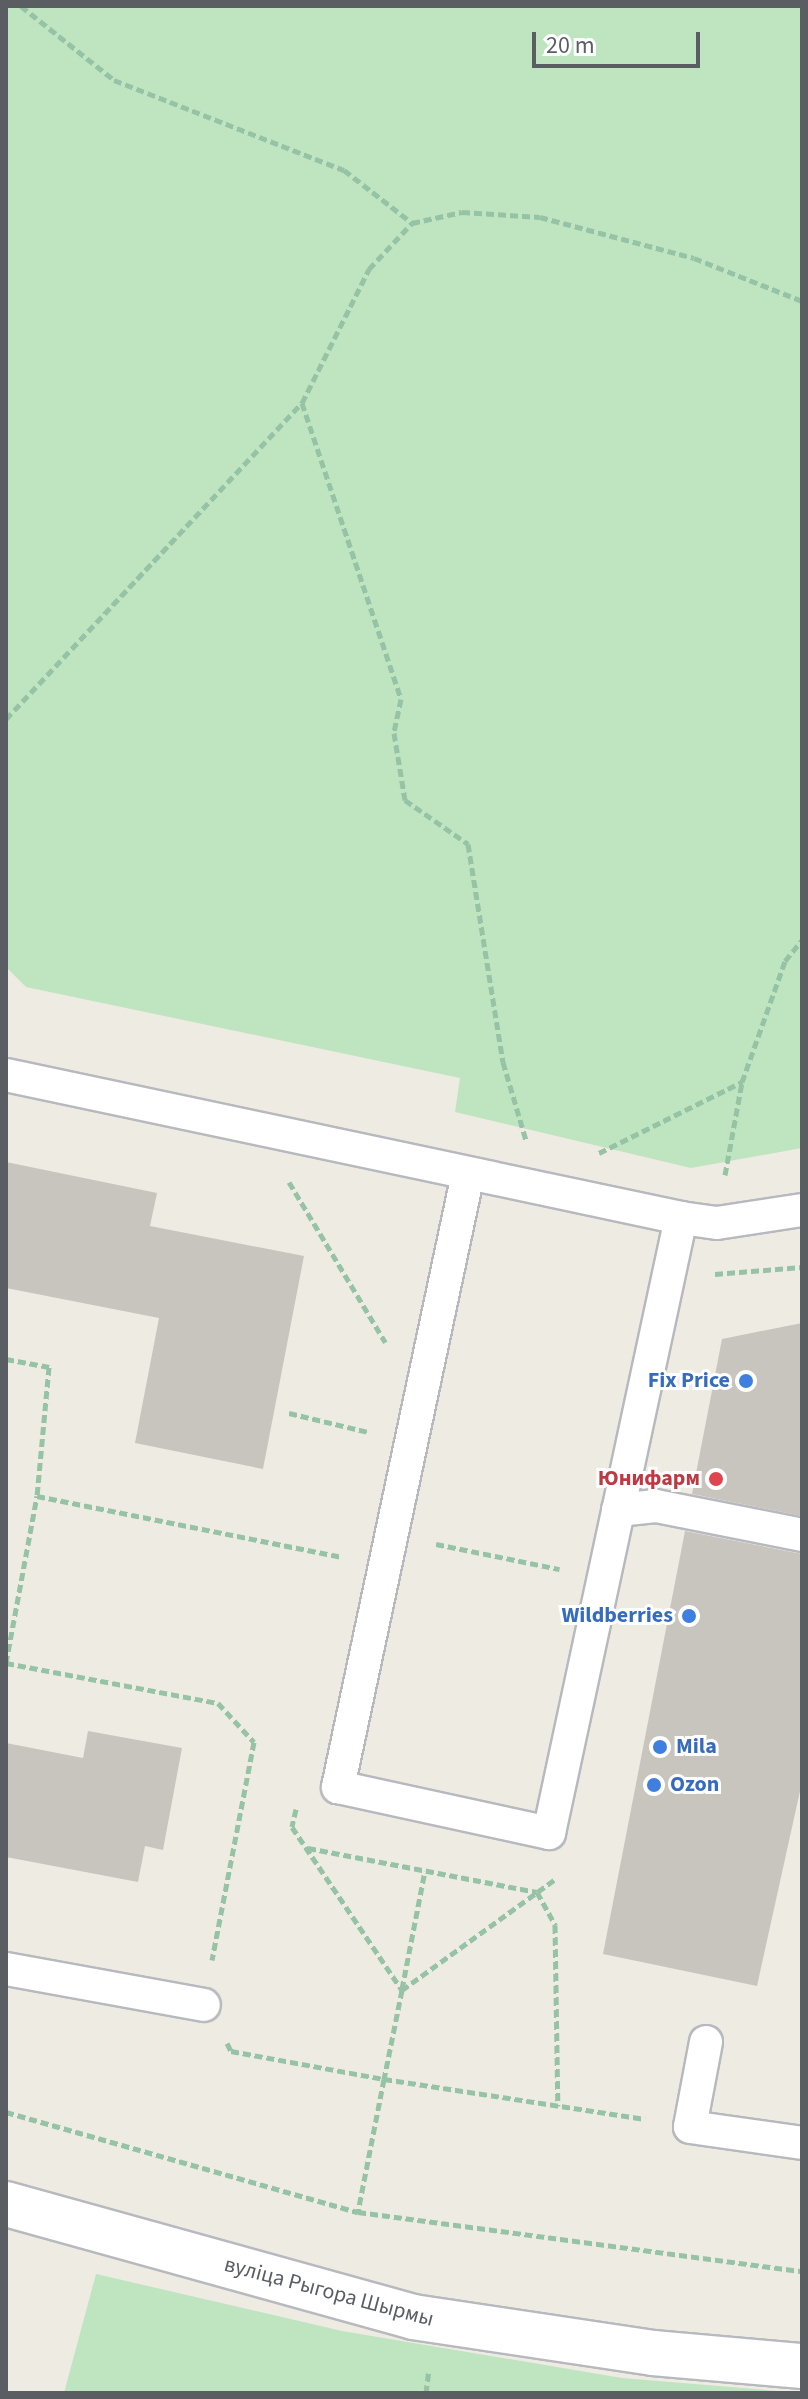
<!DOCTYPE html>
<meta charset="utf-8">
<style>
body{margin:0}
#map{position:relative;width:808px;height:2399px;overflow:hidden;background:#edebe2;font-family:"Source Sans 3",sans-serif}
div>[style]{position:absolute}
.green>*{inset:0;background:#bee4c0}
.building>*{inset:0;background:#c8c5bf}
.path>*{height:5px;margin-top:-2.5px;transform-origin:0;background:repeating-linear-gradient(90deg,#96c3a5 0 8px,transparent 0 12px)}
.roads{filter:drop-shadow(2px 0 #b7b9be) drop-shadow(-2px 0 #b7b9be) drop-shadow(0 2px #b7b9be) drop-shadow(0 -2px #b7b9be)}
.service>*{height:32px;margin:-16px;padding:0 16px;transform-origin:16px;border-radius:16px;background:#fff}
.tertiary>*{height:44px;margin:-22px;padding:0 22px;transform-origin:22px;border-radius:22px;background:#fff}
.dots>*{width:22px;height:22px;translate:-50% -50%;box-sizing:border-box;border:4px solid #fff;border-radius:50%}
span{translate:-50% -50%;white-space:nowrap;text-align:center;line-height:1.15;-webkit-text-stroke:6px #fff;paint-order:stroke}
.shop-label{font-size:22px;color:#366cbe;font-weight:700}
.right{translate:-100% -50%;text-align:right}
.left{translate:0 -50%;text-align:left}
.health-label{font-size:22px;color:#be3a42;font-weight:700}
.street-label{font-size:22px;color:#5a5d62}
.frame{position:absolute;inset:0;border:8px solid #5a5d62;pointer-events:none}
.scale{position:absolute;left:532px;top:32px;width:168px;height:36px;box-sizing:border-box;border:4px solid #5a5d62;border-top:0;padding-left:10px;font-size:24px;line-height:28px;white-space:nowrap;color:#5a5d62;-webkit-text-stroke:6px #fff;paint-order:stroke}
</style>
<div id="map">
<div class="green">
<div style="clip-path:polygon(6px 6px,802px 6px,802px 1148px,691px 1168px,455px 1112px,460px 1078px,26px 987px,6px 967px)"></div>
<div style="clip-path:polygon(96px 2274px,342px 2331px,622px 2378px,802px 2393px,64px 2393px)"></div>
</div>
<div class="building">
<div style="clip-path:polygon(6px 1162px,157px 1193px,150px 1226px,304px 1256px,263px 1469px,135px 1443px,159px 1318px,6px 1288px)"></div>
<div style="clip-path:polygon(802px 1323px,802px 1516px,692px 1494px,722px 1339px)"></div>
<div style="clip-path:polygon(685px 1531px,802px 1554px,802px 1782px,757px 1986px,603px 1954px)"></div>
<div style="clip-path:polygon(88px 1731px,182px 1748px,163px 1850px,145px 1846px,138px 1882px,6px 1857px,6px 1743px,83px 1758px)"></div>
</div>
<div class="path">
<div style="left:21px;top:6px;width:119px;rotate:38.5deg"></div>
<div style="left:114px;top:80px;width:247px;rotate:21.4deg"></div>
<div style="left:344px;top:170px;width:86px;rotate:37.9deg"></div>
<div style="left:302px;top:403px;width:312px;rotate:71.5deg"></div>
<div style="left:401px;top:699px;width:35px;rotate:102deg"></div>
<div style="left:394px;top:733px;width:68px;rotate:80.7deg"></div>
<div style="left:405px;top:800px;width:77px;rotate:34.9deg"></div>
<div style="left:468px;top:844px;width:221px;rotate:80.9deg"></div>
<div style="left:503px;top:1062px;width:81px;rotate:73.6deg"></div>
<div style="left:6px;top:719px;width:433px;rotate:-46.9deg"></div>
<div style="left:302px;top:403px;width:150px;rotate:-63.4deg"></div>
<div style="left:369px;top:269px;width:63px;rotate:-46.9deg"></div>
<div style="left:412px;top:223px;width:51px;rotate:-12.4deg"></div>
<div style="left:462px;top:212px;width:78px;rotate:3.7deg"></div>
<div style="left:540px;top:217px;width:159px;rotate:14.9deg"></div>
<div style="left:694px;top:258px;width:116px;rotate:21.7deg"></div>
<div style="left:599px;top:1153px;width:160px;rotate:-26.4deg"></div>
<div style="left:742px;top:1082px;width:128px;rotate:-70.4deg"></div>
<div style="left:785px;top:961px;width:27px;rotate:-51deg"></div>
<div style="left:725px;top:1175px;width:95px;rotate:-79.6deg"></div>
<div style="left:289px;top:1182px;width:187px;rotate:59deg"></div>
<div style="left:715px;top:1274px;width:87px;rotate:-4.6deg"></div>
<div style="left:6px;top:1359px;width:44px;rotate:10.5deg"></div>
<div style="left:49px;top:1367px;width:130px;rotate:95.3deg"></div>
<div style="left:37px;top:1496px;width:310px;rotate:11.3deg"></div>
<div style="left:289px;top:1413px;width:81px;rotate:13.5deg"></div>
<div style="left:436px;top:1544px;width:126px;rotate:11.5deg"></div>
<div style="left:6px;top:1663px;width:216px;rotate:10.7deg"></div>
<div style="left:218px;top:1703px;width:53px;rotate:47.3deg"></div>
<div style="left:254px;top:1742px;width:222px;rotate:100.9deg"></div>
<div style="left:6px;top:1663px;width:170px;rotate:-79.5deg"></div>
<div style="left:296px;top:1809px;width:18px;rotate:103deg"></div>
<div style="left:292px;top:1827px;width:197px;rotate:56deg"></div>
<div style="left:308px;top:1848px;width:233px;rotate:10.9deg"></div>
<div style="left:537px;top:1892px;width:38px;rotate:61deg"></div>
<div style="left:555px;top:1925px;width:181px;rotate:89.1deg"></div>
<div style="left:554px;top:1880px;width:188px;rotate:144.1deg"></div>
<div style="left:402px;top:1990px;width:91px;rotate:101.4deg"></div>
<div style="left:384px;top:2079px;width:264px;rotate:8.7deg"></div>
<div style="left:402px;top:1989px;width:120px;rotate:-79deg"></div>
<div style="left:227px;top:2043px;width:9px;rotate:63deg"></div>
<div style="left:231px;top:2051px;width:156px;rotate:10.4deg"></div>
<div style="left:384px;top:2079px;width:136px;rotate:101.1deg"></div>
<div style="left:6px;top:2112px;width:366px;rotate:15.9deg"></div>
<div style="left:358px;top:2212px;width:448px;rotate:7.6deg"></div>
<div style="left:426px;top:2393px;width:23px;rotate:-83deg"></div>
</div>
<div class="roads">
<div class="service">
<div style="left:6px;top:1075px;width:690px;rotate:11.96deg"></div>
<div style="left:681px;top:1218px;width:36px;rotate:8deg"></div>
<div style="left:717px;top:1223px;width:86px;rotate:-8.7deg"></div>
<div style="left:468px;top:1174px;width:627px;rotate:101.97deg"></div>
<div style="left:338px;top:1787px;width:216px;rotate:12.3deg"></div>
<div style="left:549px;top:1833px;width:629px;rotate:-77.89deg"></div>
<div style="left:618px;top:1510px;width:38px;rotate:-6deg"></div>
<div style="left:656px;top:1506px;width:149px;rotate:11.2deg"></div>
<div style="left:6px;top:1969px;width:201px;rotate:10.3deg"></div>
<div style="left:706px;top:2042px;width:86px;rotate:100.7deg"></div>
<div style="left:690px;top:2127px;width:113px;rotate:8.1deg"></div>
</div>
<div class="tertiary">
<div style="left:6px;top:2204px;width:422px;rotate:15.5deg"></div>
<div style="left:413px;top:2317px;width:243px;rotate:8.5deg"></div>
<div style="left:653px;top:2353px;width:150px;rotate:5deg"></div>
</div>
</div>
<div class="dots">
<div style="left:746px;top:1381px;background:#3f7fe0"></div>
<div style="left:716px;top:1479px;background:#e0444e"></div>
<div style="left:689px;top:1616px;background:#3f7fe0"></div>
<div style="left:660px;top:1747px;background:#3f7fe0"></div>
<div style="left:654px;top:1785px;background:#3f7fe0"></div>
</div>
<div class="shop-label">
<span class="right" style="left:730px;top:1381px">Fix Price</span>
<span class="right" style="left:673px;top:1616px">Wildberries</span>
<span class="left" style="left:676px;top:1747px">Mila</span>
<span class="left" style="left:670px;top:1785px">Ozon</span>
</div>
<div class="health-label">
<span class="right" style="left:700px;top:1479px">Юнифарм</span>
</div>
<div class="street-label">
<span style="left:329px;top:2292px;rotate:15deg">вуліца Рыгора Шырмы</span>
</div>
<div class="frame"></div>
<div class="scale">20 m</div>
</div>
